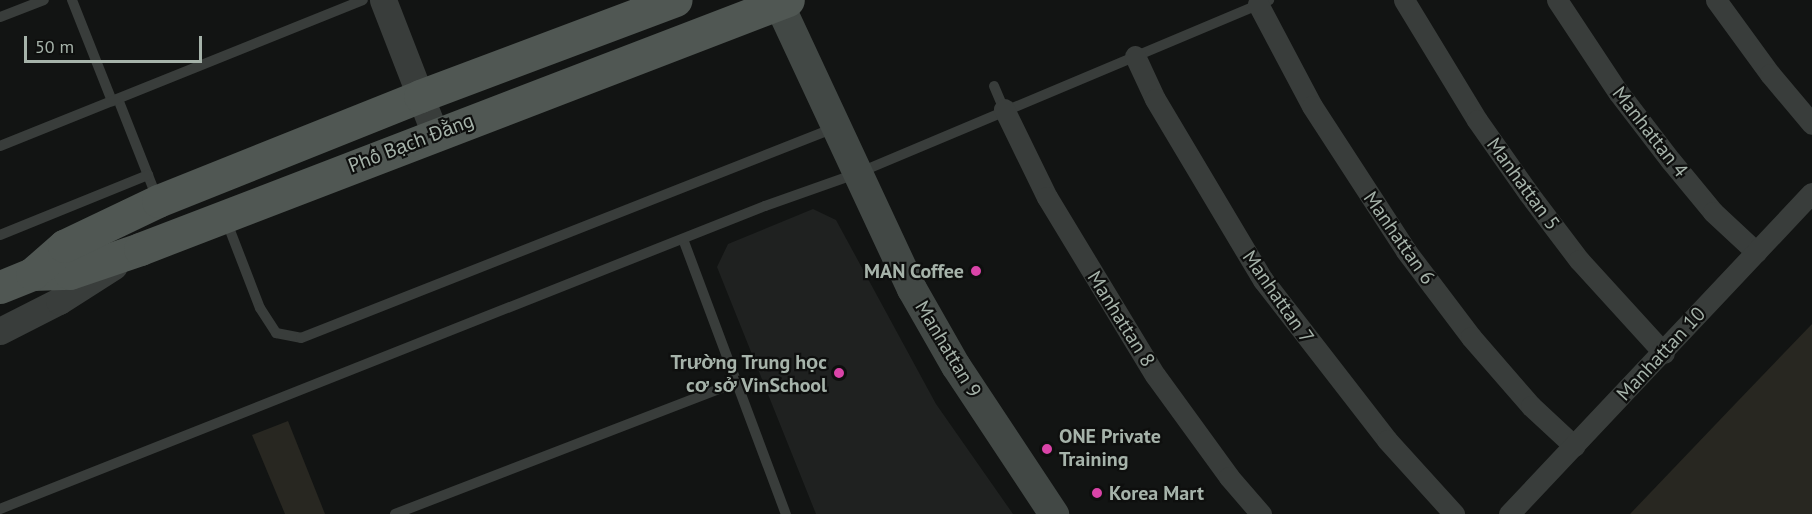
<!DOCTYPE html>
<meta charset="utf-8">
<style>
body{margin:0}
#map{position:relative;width:1812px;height:514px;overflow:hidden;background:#121413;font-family:"PT Sans",sans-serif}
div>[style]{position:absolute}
.built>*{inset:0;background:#1f2120}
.green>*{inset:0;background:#282721}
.service>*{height:10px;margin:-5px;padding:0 5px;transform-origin:5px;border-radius:5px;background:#393d3b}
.minor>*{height:21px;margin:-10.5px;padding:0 10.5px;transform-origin:10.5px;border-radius:10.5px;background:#393d3b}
.tertiary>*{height:27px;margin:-13.5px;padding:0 13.5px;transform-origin:13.5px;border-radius:13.5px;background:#393d3b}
.secondary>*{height:30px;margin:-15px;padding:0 15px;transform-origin:15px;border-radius:15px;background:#424845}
.primary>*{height:33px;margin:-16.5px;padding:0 16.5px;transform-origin:16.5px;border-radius:16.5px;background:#505753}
.dots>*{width:16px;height:16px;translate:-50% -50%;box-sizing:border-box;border:3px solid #0e0f0e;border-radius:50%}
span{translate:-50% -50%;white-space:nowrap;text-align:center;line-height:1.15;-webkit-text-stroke:4.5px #0e0f0e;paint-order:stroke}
.street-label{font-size:20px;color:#a6b3aa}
.poi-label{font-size:20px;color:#a6b3aa;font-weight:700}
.right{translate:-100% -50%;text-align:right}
.left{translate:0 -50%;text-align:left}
.scale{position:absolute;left:24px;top:36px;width:178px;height:27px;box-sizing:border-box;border:3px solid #a6b3aa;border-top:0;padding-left:8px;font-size:18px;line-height:21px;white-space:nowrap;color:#a6b3aa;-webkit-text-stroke:4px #0e0f0e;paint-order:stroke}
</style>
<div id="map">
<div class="built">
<div style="clip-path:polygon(813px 209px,836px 220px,936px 404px,1013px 514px,816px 514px,717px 267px,728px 244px)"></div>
</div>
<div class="green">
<div style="clip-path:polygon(1812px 324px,1812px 514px,1630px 514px,1737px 402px)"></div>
<div style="clip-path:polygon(288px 421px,325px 514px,285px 514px,252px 435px)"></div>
</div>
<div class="service">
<div style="left:72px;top:0;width:109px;rotate:68.4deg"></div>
<div style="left:0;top:17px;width:47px;rotate:-21.1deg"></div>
<div style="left:994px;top:86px;width:25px;rotate:67deg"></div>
<div style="left:118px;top:99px;width:106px;rotate:68.5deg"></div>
<div style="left:0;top:146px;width:391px;rotate:-21.9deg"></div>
<div style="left:226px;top:220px;width:94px;rotate:68.9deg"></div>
<div style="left:260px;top:308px;width:30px;rotate:57deg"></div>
<div style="left:276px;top:333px;width:25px;rotate:11deg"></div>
<div style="left:301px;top:338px;width:573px;rotate:-21.5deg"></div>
<div style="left:0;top:235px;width:160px;rotate:-22.1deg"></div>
<div style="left:683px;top:239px;width:294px;rotate:69.5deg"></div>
<div style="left:0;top:509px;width:823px;rotate:-21.61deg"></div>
<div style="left:765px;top:206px;width:99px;rotate:-19.5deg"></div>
<div style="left:858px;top:173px;width:446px;rotate:-22.8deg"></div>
<div style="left:395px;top:514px;width:363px;rotate:-21.1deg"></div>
</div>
<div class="minor">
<div style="left:1404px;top:0;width:140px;rotate:58.7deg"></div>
<div style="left:1477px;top:120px;width:90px;rotate:54.9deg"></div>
<div style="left:1529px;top:194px;width:83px;rotate:52.9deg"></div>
<div style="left:1579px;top:260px;width:126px;rotate:47.6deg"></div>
<div style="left:1557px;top:0;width:110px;rotate:56.5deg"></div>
<div style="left:1618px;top:92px;width:87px;rotate:52.5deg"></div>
<div style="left:1671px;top:161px;width:66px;rotate:50.5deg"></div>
<div style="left:1713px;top:212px;width:59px;rotate:42.9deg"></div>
<div style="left:1716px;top:0;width:92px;rotate:53.9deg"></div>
<div style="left:1770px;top:74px;width:65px;rotate:50deg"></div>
<div style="left:1258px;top:4px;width:115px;rotate:62.1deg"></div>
<div style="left:1312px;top:106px;width:173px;rotate:57deg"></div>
<div style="left:1406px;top:251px;width:108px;rotate:52.9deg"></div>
<div style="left:1471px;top:337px;width:91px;rotate:49deg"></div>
<div style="left:1531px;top:406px;width:59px;rotate:42.9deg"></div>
<div style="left:1135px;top:56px;width:47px;rotate:65.1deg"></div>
<div style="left:1155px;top:99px;width:211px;rotate:59.2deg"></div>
<div style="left:1263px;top:280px;width:202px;rotate:52.2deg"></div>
<div style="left:1387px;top:440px;width:100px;rotate:47.8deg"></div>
<div style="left:1004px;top:109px;width:98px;rotate:64deg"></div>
<div style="left:1047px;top:197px;width:208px;rotate:58.8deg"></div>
<div style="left:1155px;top:375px;width:126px;rotate:54deg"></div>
<div style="left:1229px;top:477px;width:49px;rotate:49.1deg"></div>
<div style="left:1509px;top:514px;width:441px;rotate:-46.7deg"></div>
</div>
<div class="tertiary">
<div style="left:383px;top:0;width:144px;rotate:68.8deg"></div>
<div style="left:0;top:331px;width:66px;rotate:-27deg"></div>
<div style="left:59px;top:301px;width:65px;rotate:-32.5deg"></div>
</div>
<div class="secondary">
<div style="left:779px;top:4px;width:315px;rotate:65deg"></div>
<div style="left:912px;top:289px;width:89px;rotate:60.3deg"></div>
<div style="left:956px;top:366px;width:178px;rotate:56.5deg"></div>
</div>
<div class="primary">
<div style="left:32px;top:274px;width:38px;rotate:-2deg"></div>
<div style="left:70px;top:273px;width:74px;rotate:-18.9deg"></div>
<div style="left:140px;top:249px;width:694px;rotate:-21.02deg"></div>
<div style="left:0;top:287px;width:35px;rotate:-22deg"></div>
<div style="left:32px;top:274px;width:43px;rotate:-41.2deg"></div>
<div style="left:64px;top:246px;width:104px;rotate:-25.6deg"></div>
<div style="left:158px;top:201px;width:282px;rotate:-21.8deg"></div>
<div style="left:420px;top:96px;width:273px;rotate:-20.6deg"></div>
</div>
<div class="dots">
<div style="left:976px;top:271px;background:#da44a8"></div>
<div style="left:839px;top:373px;background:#da44a8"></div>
<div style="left:1047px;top:449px;background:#da44a8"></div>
<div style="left:1097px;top:493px;background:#da44a8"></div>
</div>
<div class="street-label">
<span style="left:1650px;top:132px;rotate:52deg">Manhattan 4</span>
<span style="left:411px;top:143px;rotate:-21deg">Phố Bạch Đằng</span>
<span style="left:1523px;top:184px;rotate:54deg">Manhattan 5</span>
<span style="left:1399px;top:238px;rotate:55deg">Manhattan 6</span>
<span style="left:1278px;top:297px;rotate:55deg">Manhattan 7</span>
<span style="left:1121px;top:319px;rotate:58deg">Manhattan 8</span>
<span style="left:948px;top:349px;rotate:59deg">Manhattan 9</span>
<span style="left:1661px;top:354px;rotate:-47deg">Manhattan 10</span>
</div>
<div class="poi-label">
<span class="right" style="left:964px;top:271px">MAN Coffee</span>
<span class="right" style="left:827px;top:374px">Trường Trung học<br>cơ sở VinSchool</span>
<span class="left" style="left:1059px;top:448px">ONE Private<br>Training</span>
<span class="left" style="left:1109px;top:493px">Korea Mart</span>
</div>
<div class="scale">50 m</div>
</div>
